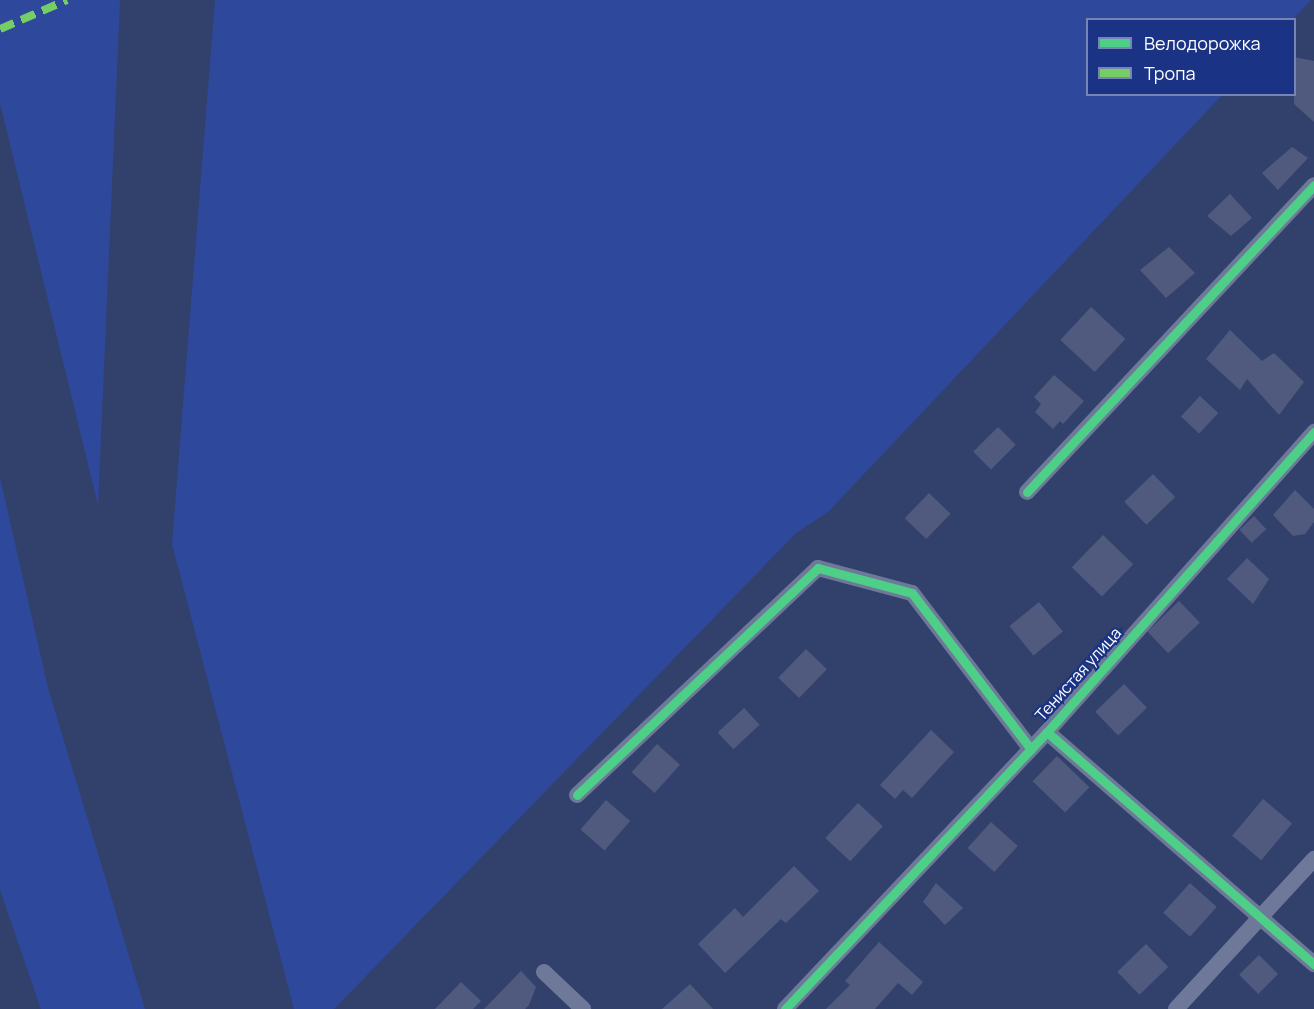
<!DOCTYPE html>
<meta charset="utf-8">
<style>
body{margin:0}
#map{position:relative;width:1314px;height:1009px;overflow:hidden;background:#32406c;font-family:Manrope,sans-serif}
div>[style]{position:absolute}
.green>*{inset:0;background:#2e499c}
.building>*{inset:0;background:#4f5a7e;transform-origin:0 0}
.street>*{height:16px;margin:-8px;padding:0 8px;transform-origin:8px;border-radius:8px;background:#6e799a}
.quiet>*{height:8px;margin-top:-4px;transform-origin:0;background:repeating-linear-gradient(90deg,#74ce65 0 15px,transparent 0 23px)}
.cycleway>*{height:9px;margin:-4.5px;padding:0 4.5px;transform-origin:4.5px;border-radius:4.5px;background:#4dcf88}
span{translate:-50% -50%;white-space:nowrap;text-align:center;line-height:1.15;-webkit-text-stroke:4.5px #1a3385;paint-order:stroke}
.street-label{font-size:16px;color:#fff}
.legend{position:absolute;left:1086px;top:18px;width:210px;height:78px;box-sizing:border-box;background:#1a3385;border:2px solid #7685b6;margin:0;padding:8px 10px;list-style:none;font-size:18px;color:#fff}
.legend li{display:flex;align-items:center;gap:12px;height:30px}
.legend b{width:30px;border:2px solid #7685b6}
</style>
<div id="map">
<div class="green">
<div style="clip-path:polygon(0 0,120px 0,98px 505px,0 103px)"></div>
<div style="clip-path:polygon(215px 0,1311px 0,1293px 19px,1088px 20px,1088px 94px,1222px 95px,828px 512px,796px 533px,334px 1009px,294px 1009px,172px 544px)"></div>
<div style="clip-path:polygon(0 478px,48px 688px,145px 1009px,41px 1009px,0 890px)"></div>
</div>
<div class="building">
<div style="clip-path:polygon(1294px 57px,1314px 61px,1314px 122px,1294px 104px)"></div>
<div style="clip-path:polygon(1292px 147px,1308px 158px,1278px 190px,1262px 173px)"></div>
<div style="clip-path:polygon(1230px 194px,1252px 218px,1231px 236px,1207px 216px)"></div>
<div style="clip-path:polygon(1169px 247px,1195px 273px,1166px 298px,1140px 270px)"></div>
<div style="left:1091px;top:307px;width:47px;height:45px;rotate:43deg"></div>
<div style="clip-path:polygon(1230px 330px,1262px 361px,1274px 353px,1304px 382px,1279px 415px,1247px 379px,1240px 390px,1206px 359px)"></div>
<div style="clip-path:polygon(1054px 375px,1084px 401px,1063px 424px,1060px 421px,1053px 429px,1035px 412px,1041px 404px,1034px 397px)"></div>
<div style="left:1200px;top:396px;width:25px;height:28px;rotate:43deg"></div>
<div style="left:998px;top:427px;width:25px;height:35px;rotate:45deg"></div>
<div style="left:1153px;top:474px;width:32px;height:40px;rotate:46deg"></div>
<div style="clip-path:polygon(1295px 490px,1314px 509px,1314px 522px,1305px 534px,1293px 536px,1273px 515px)"></div>
<div style="left:929px;top:493px;width:30px;height:35px;rotate:44deg"></div>
<div style="left:1254px;top:516px;width:18px;height:20px;rotate:47deg"></div>
<div style="left:1103px;top:535px;width:42px;height:45px;rotate:44deg"></div>
<div style="clip-path:polygon(1247px 558px,1269px 579px,1253px 604px,1227px 579px)"></div>
<div style="left:1179px;top:601px;width:30px;height:44px;rotate:46deg"></div>
<div style="left:1039px;top:602px;width:38px;height:38px;rotate:51deg"></div>
<div style="left:806px;top:649px;width:29px;height:40px;rotate:44deg"></div>
<div style="left:1124px;top:684px;width:33px;height:40px;rotate:46deg"></div>
<div style="left:744px;top:708px;width:23px;height:36px;rotate:47deg"></div>
<div style="clip-path:polygon(931px 730px,954px 752px,912px 798px,903px 790px,895px 799px,880px 785px)"></div>
<div style="left:657px;top:744px;width:31px;height:38px;rotate:42deg"></div>
<div style="left:1057px;top:756px;width:45px;height:35px;rotate:44deg"></div>
<div style="left:1263px;top:799px;width:38px;height:48px;rotate:40deg"></div>
<div style="left:606px;top:800px;width:32px;height:39px;rotate:41deg"></div>
<div style="left:858px;top:803px;width:34px;height:48px;rotate:43deg"></div>
<div style="left:991px;top:822px;width:36px;height:35px;rotate:42deg"></div>
<div style="clip-path:polygon(794px 866px,819px 891px,786px 923px,781px 919px,725px 973px,698px 944px,735px 908px,743px 917px)"></div>
<div style="clip-path:polygon(936px 883px,963px 908px,945px 925px,923px 902px)"></div>
<div style="left:1190px;top:883px;width:36px;height:40px;rotate:42deg"></div>
<div style="clip-path:polygon(879px 942px,923px 982px,912px 995px,898px 983px,875px 1009px,826px 1009px,850px 985px,845px 981px)"></div>
<div style="left:1146px;top:944px;width:32px;height:40px;rotate:46deg"></div>
<div style="left:1259px;top:955px;width:27px;height:28px;rotate:45deg"></div>
<div style="clip-path:polygon(521px 971px,536px 987px,529px 1005px,525px 1009px,484px 1009px)"></div>
<div style="clip-path:polygon(461px 982px,481px 1001px,473px 1009px,435px 1009px)"></div>
<div style="clip-path:polygon(690px 984px,713px 1009px,662px 1009px)"></div>
</div>
<div class="street">
<div style="left:1027px;top:492px;width:420px;rotate:-46.9deg"></div>
<div style="left:1047px;top:732px;width:354px;rotate:41deg"></div>
<div style="left:577px;top:795px;width:331px;rotate:-43.3deg"></div>
<div style="left:818px;top:568px;width:97px;rotate:14.9deg"></div>
<div style="left:912px;top:593px;width:196px;rotate:52.7deg"></div>
<div style="left:544px;top:972px;width:54px;rotate:43.5deg"></div>
<div style="left:785px;top:1009px;width:381px;rotate:-46.6deg"></div>
<div style="left:1047px;top:732px;width:402px;rotate:-48.3deg"></div>
<div style="left:1176px;top:1009px;width:204px;rotate:-47.4deg"></div>
</div>
<div class="quiet">
<div style="left:0;top:29px;width:73px;rotate:-23.4deg"></div>
</div>
<div class="cycleway">
<div style="left:1027px;top:492px;width:420px;rotate:-46.9deg"></div>
<div style="left:1047px;top:732px;width:354px;rotate:41deg"></div>
<div style="left:577px;top:795px;width:331px;rotate:-43.3deg"></div>
<div style="left:818px;top:568px;width:97px;rotate:14.9deg"></div>
<div style="left:912px;top:593px;width:196px;rotate:52.7deg"></div>
<div style="left:785px;top:1009px;width:381px;rotate:-46.6deg"></div>
<div style="left:1047px;top:732px;width:402px;rotate:-48.3deg"></div>
</div>
<div class="street-label">
<span style="left:1078px;top:674px;rotate:-48deg">Тенистая улица</span>
</div>
<ul class="legend">
<li><b style="height:8px;background:#4dcf88"></b>Велодорожка</li>
<li><b style="height:8px;background:#74ce65"></b>Тропа</li>
</ul>
</div>
